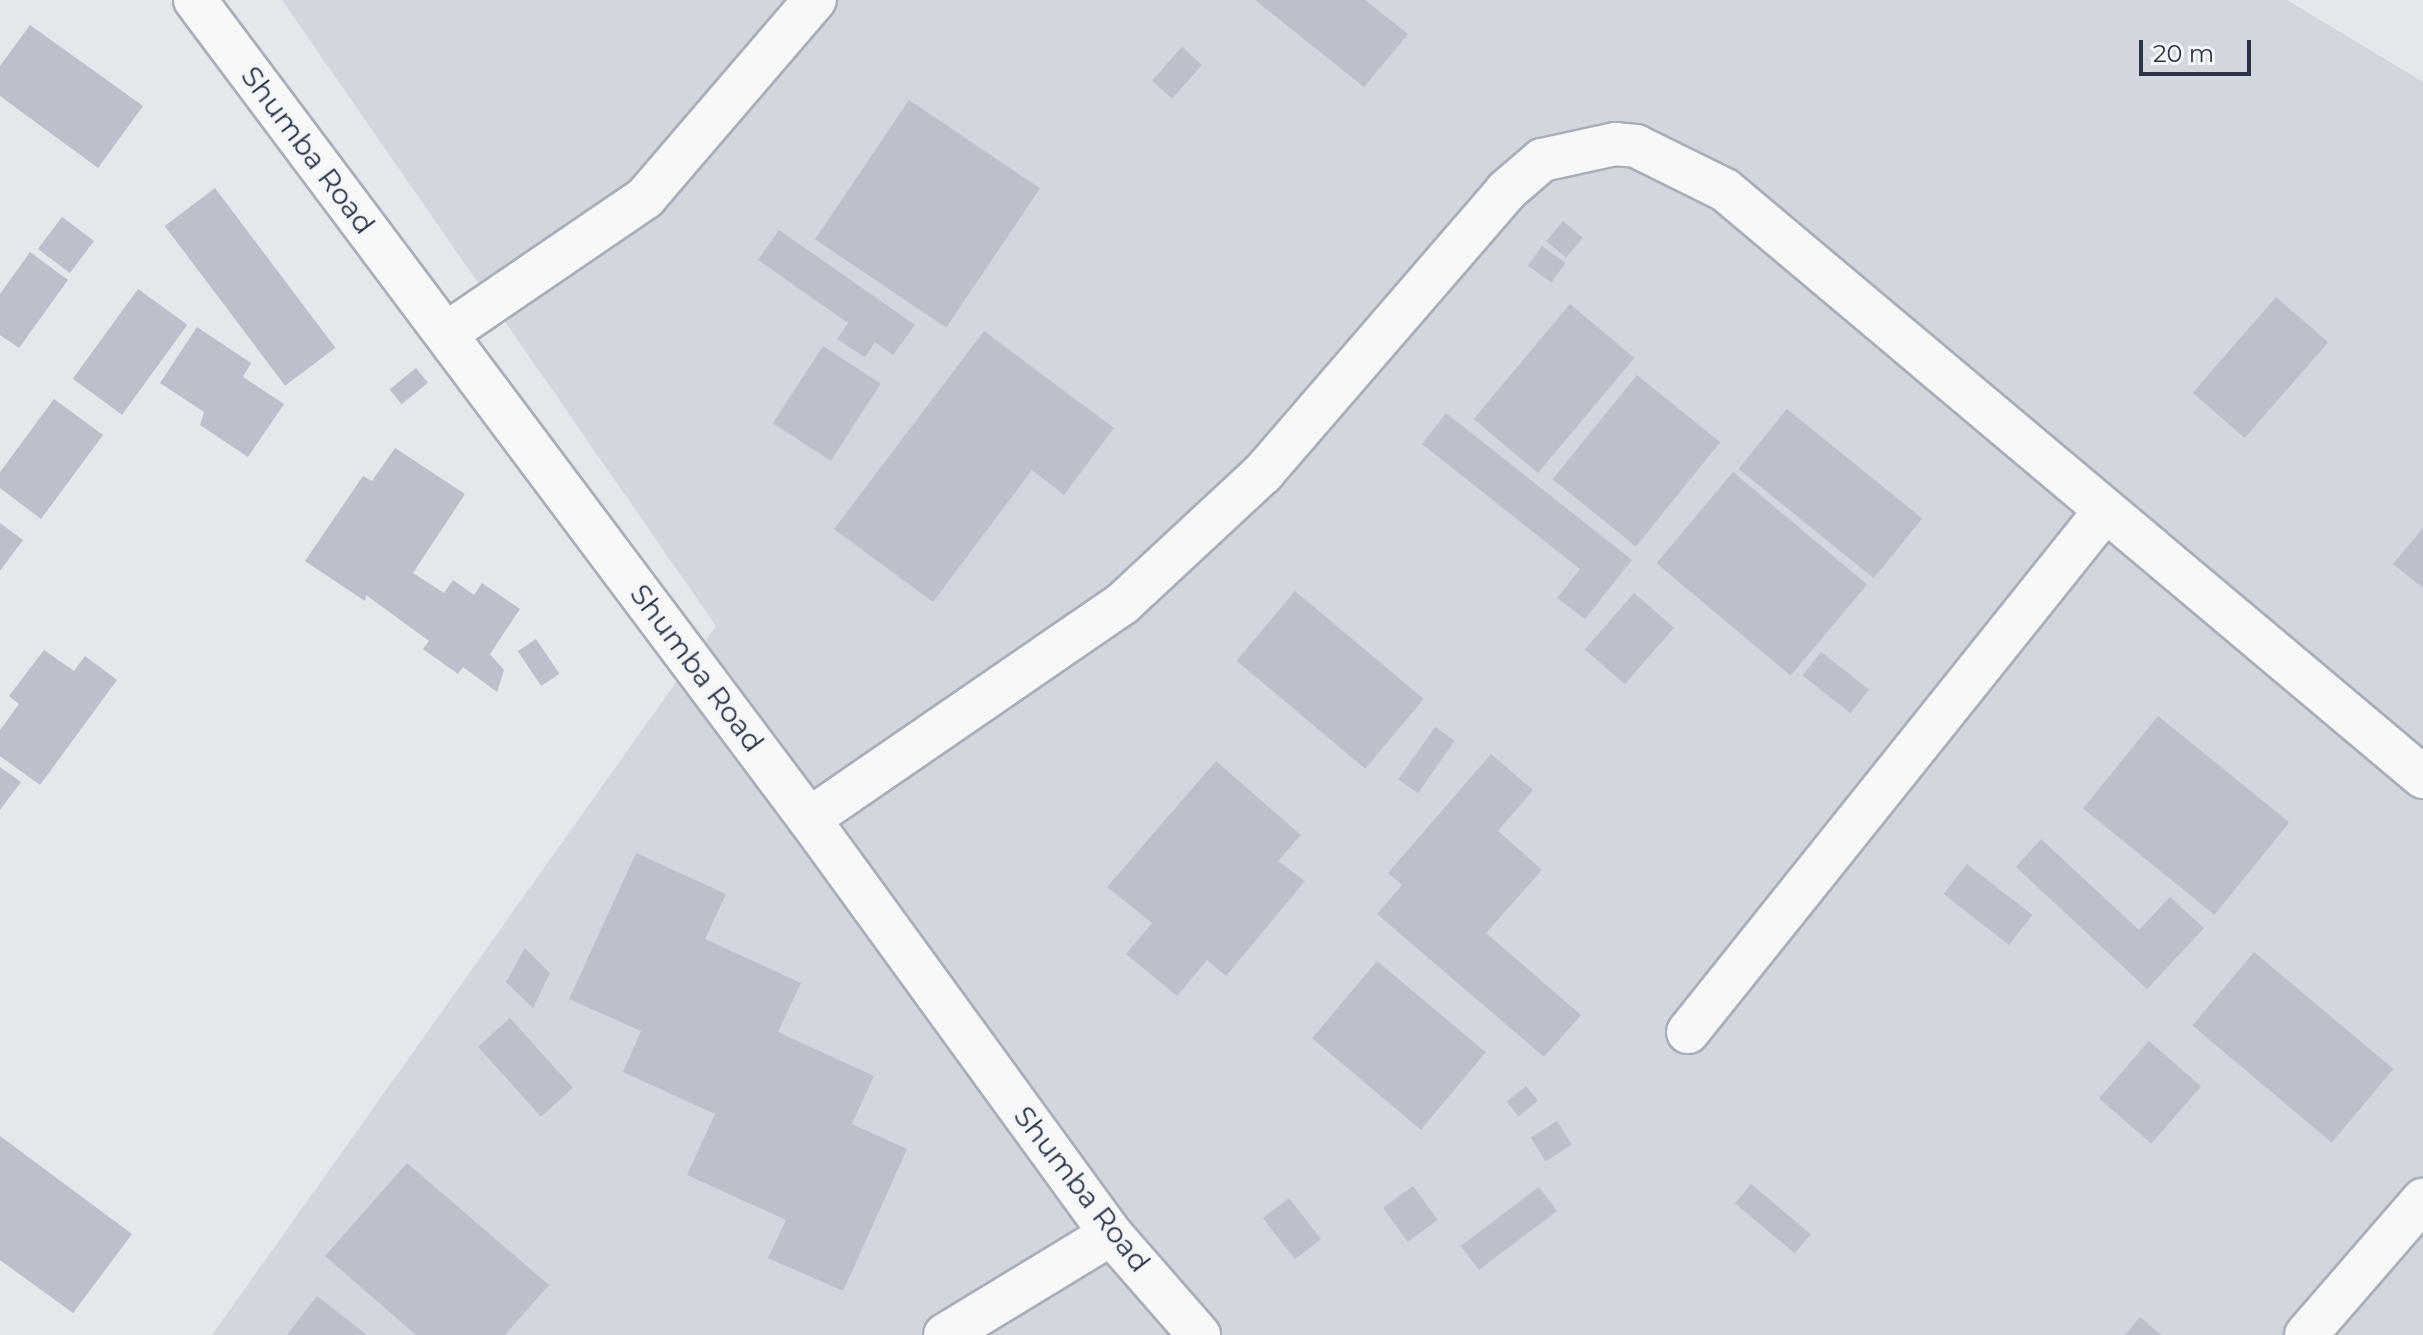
<!DOCTYPE html>
<style>
body{margin:0}
#map{position:relative;width:2423px;height:1335px;overflow:hidden;background:#e4e7ec;font-family:Montserrat,sans-serif}
div>[style]{position:absolute}
.built>*{inset:0;background:#d2d6de}
.building>*{inset:0;background:#bbc0ca;transform-origin:0 0}
.roads{filter:drop-shadow(2px 0 #a9aeb7) drop-shadow(-2px 0 #a9aeb7) drop-shadow(0 2px #a9aeb7) drop-shadow(0 -2px #a9aeb7)}
.minor>*{height:42px;margin:-21px;padding:0 21px;transform-origin:21px;border-radius:21px;background:#f7f8fa}
span{translate:-50% -50%;white-space:nowrap;text-align:center;line-height:1.15;-webkit-text-stroke:6px #f4f6f9;paint-order:stroke}
.street-label{font-size:28px;color:#2b3445}
.scale{position:absolute;left:2139px;top:40px;width:112px;height:36px;box-sizing:border-box;border:4px solid #2b3445;border-top:0;padding-left:10px;font-size:24px;line-height:28px;white-space:nowrap;color:#2b3445;-webkit-text-stroke:6px #f4f6f9;paint-order:stroke}
</style>
<div id="map">
<div class="built">
<div style="clip-path:polygon(282px 0,2287px 0,2423px 82px,2423px 1335px,212px 1335px,716px 626px)"></div>
</div>
<div class="building">
<div style="clip-path:polygon(1255px 0,1365px 0,1408px 34px,1364px 87px)"></div>
<div style="clip-path:polygon(30px 25px,143px 106px,98px 168px,0 96px,0 66px)"></div>
<div style="left:1182px;top:47px;width:27px;height:45px;rotate:42deg"></div>
<div style="left:909px;top:100px;width:158px;height:168px;rotate:34deg"></div>
<div style="left:215px;top:188px;width:200px;height:63px;rotate:53deg"></div>
<div style="left:62px;top:217px;width:40px;height:40px;rotate:37deg"></div>
<div style="left:1563px;top:221px;width:26px;height:26px;rotate:40deg"></div>
<div style="clip-path:polygon(779px 230px,915px 325px,893px 355px,875px 342px,865px 357px,837px 339px,848px 323px,758px 260px)"></div>
<div style="left:1542px;top:246px;width:29px;height:24px;rotate:36deg"></div>
<div style="clip-path:polygon(30px 252px,68px 280px,19px 348px,0 335px,0 294px)"></div>
<div style="left:138px;top:289px;width:61px;height:111px;rotate:36deg"></div>
<div style="left:2276px;top:297px;width:69px;height:127px;rotate:41deg"></div>
<div style="left:1570px;top:304px;width:84px;height:150px;rotate:40deg"></div>
<div style="clip-path:polygon(197px 327px,251px 363px,243px 377px,284px 404px,248px 457px,200px 425px,204px 412px,160px 383px)"></div>
<div style="clip-path:polygon(984px 331px,1114px 428px,1064px 495px,1032px 470px,933px 602px,834px 529px)"></div>
<div style="left:823px;top:346px;width:69px;height:92px;rotate:33deg"></div>
<div style="left:416px;top:368px;width:19px;height:34px;rotate:51deg"></div>
<div style="left:1637px;top:375px;width:107px;height:134px;rotate:39deg"></div>
<div style="clip-path:polygon(54px 399px,103px 435px,41px 519px,0 488px,0 472px)"></div>
<div style="left:1787px;top:409px;width:174px;height:77px;rotate:39deg"></div>
<div style="clip-path:polygon(1446px 413px,1632px 560px,1585px 619px,1557px 598px,1580px 569px,1422px 444px)"></div>
<div style="clip-path:polygon(395px 448px,465px 494px,413px 573px,444px 593px,453px 580px,474px 595px,482px 583px,520px 609px,490px 654px,504px 670px,497px 692px,463px 667px,458px 674px,423px 649px,429px 641px,366px 595px,365px 601px,305px 561px,363px 476px,372px 481px)"></div>
<div style="left:1733px;top:472px;width:175px;height:119px;rotate:40deg"></div>
<div style="clip-path:polygon(0 523px,23px 540px,0 571px)"></div>
<div style="clip-path:polygon(2423px 528px,2423px 588px,2393px 564px)"></div>
<div style="left:1295px;top:591px;width:168px;height:91px;rotate:40deg"></div>
<div style="left:1634px;top:593px;width:53px;height:75px;rotate:41deg"></div>
<div style="left:536px;top:639px;width:42px;height:22px;rotate:56deg"></div>
<div style="clip-path:polygon(44px 650px,74px 671px,85px 656px,117px 680px,40px 785px,0 756px,0 730px,19px 704px,9px 696px)"></div>
<div style="left:1821px;top:652px;width:61px;height:30px;rotate:38deg"></div>
<div style="left:2158px;top:716px;width:169px;height:119px;rotate:39deg"></div>
<div style="left:1435px;top:727px;width:24px;height:64px;rotate:35deg"></div>
<div style="clip-path:polygon(1491px 754px,1533px 790px,1498px 831px,1542px 870px,1486px 933px,1581px 1015px,1544px 1057px,1377px 914px,1402px 885px,1388px 873px)"></div>
<div style="clip-path:polygon(1216px 761px,1301px 835px,1278px 861px,1305px 881px,1226px 976px,1207px 960px,1177px 996px,1126px 954px,1152px 923px,1107px 887px)"></div>
<div style="clip-path:polygon(0 767px,21px 782px,0 810px)"></div>
<div style="clip-path:polygon(2041px 839px,2139px 930px,2170px 897px,2204px 928px,2147px 989px,2016px 867px)"></div>
<div style="clip-path:polygon(636px 853px,726px 894px,705px 939px,801px 983px,778px 1032px,874px 1076px,852px 1124px,907px 1149px,843px 1291px,768px 1258px,786px 1220px,687px 1175px,715px 1114px,623px 1072px,641px 1031px,569px 999px)"></div>
<div style="left:1967px;top:864px;width:83px;height:38px;rotate:38deg"></div>
<div style="clip-path:polygon(525px 948px,550px 973px,533px 1008px,506px 982px)"></div>
<div style="left:2254px;top:952px;width:182px;height:96px;rotate:40deg"></div>
<div style="left:1377px;top:961px;width:142px;height:101px;rotate:40deg"></div>
<div style="left:510px;top:1018px;width:94px;height:43px;rotate:48deg"></div>
<div style="left:2149px;top:1041px;width:69px;height:76px;rotate:41deg"></div>
<div style="left:1526px;top:1086px;width:19px;height:25px;rotate:51deg"></div>
<div style="left:1557px;top:1121px;width:28px;height:31px;rotate:58deg"></div>
<div style="clip-path:polygon(0 1136px,132px 1234px,73px 1313px,0 1260px)"></div>
<div style="clip-path:polygon(407px 1163px,549px 1285px,505px 1335px,416px 1335px,325px 1256px)"></div>
<div style="left:1751px;top:1184px;width:78px;height:25px;rotate:40deg"></div>
<div style="left:1413px;top:1186px;width:42px;height:37px;rotate:54deg"></div>
<div style="left:1539px;top:1187px;width:30px;height:98px;rotate:53deg"></div>
<div style="left:1289px;top:1198px;width:52px;height:33px;rotate:52deg"></div>
<div style="clip-path:polygon(317px 1296px,367px 1335px,287px 1335px)"></div>
<div style="clip-path:polygon(2140px 1317px,2161px 1335px,2125px 1335px)"></div>
</div>
<div class="roads">
<div class="minor">
<div style="left:195px;top:0;width:1024px;rotate:53.14deg"></div>
<div style="left:809px;top:819px;width:513px;rotate:53.96deg"></div>
<div style="left:1111px;top:1234px;width:134px;rotate:48.9deg"></div>
<div style="left:447px;top:333px;width:240px;rotate:-34.3deg"></div>
<div style="left:645px;top:198px;width:261px;rotate:-49.4deg"></div>
<div style="left:809px;top:819px;width:381px;rotate:-34.5deg"></div>
<div style="left:1123px;top:603px;width:191px;rotate:-42.9deg"></div>
<div style="left:1263px;top:473px;width:372px;rotate:-49.2deg"></div>
<div style="left:1506px;top:191px;width:48px;rotate:-40.7deg"></div>
<div style="left:1542px;top:160px;width:75px;rotate:-12.4deg"></div>
<div style="left:1615px;top:144px;width:21px;rotate:5deg"></div>
<div style="left:1636px;top:146px;width:99px;rotate:26.3deg"></div>
<div style="left:1725px;top:190px;width:912px;rotate:40.06deg"></div>
<div style="left:1688px;top:1032px;width:667px;rotate:-51.33deg"></div>
<div style="left:945px;top:1335px;width:194px;rotate:-31.3deg"></div>
<div style="left:2306px;top:1335px;width:179px;rotate:-49.1deg"></div>
</div>
</div>
<div class="street-label">
<span style="left:308px;top:150px;rotate:53deg">Shumba Road</span>
<span style="left:697px;top:668px;rotate:53deg">Shumba Road</span>
<span style="left:1082px;top:1189px;rotate:52deg">Shumba Road</span>
</div>
<div class="scale">20 m</div>
</div>
